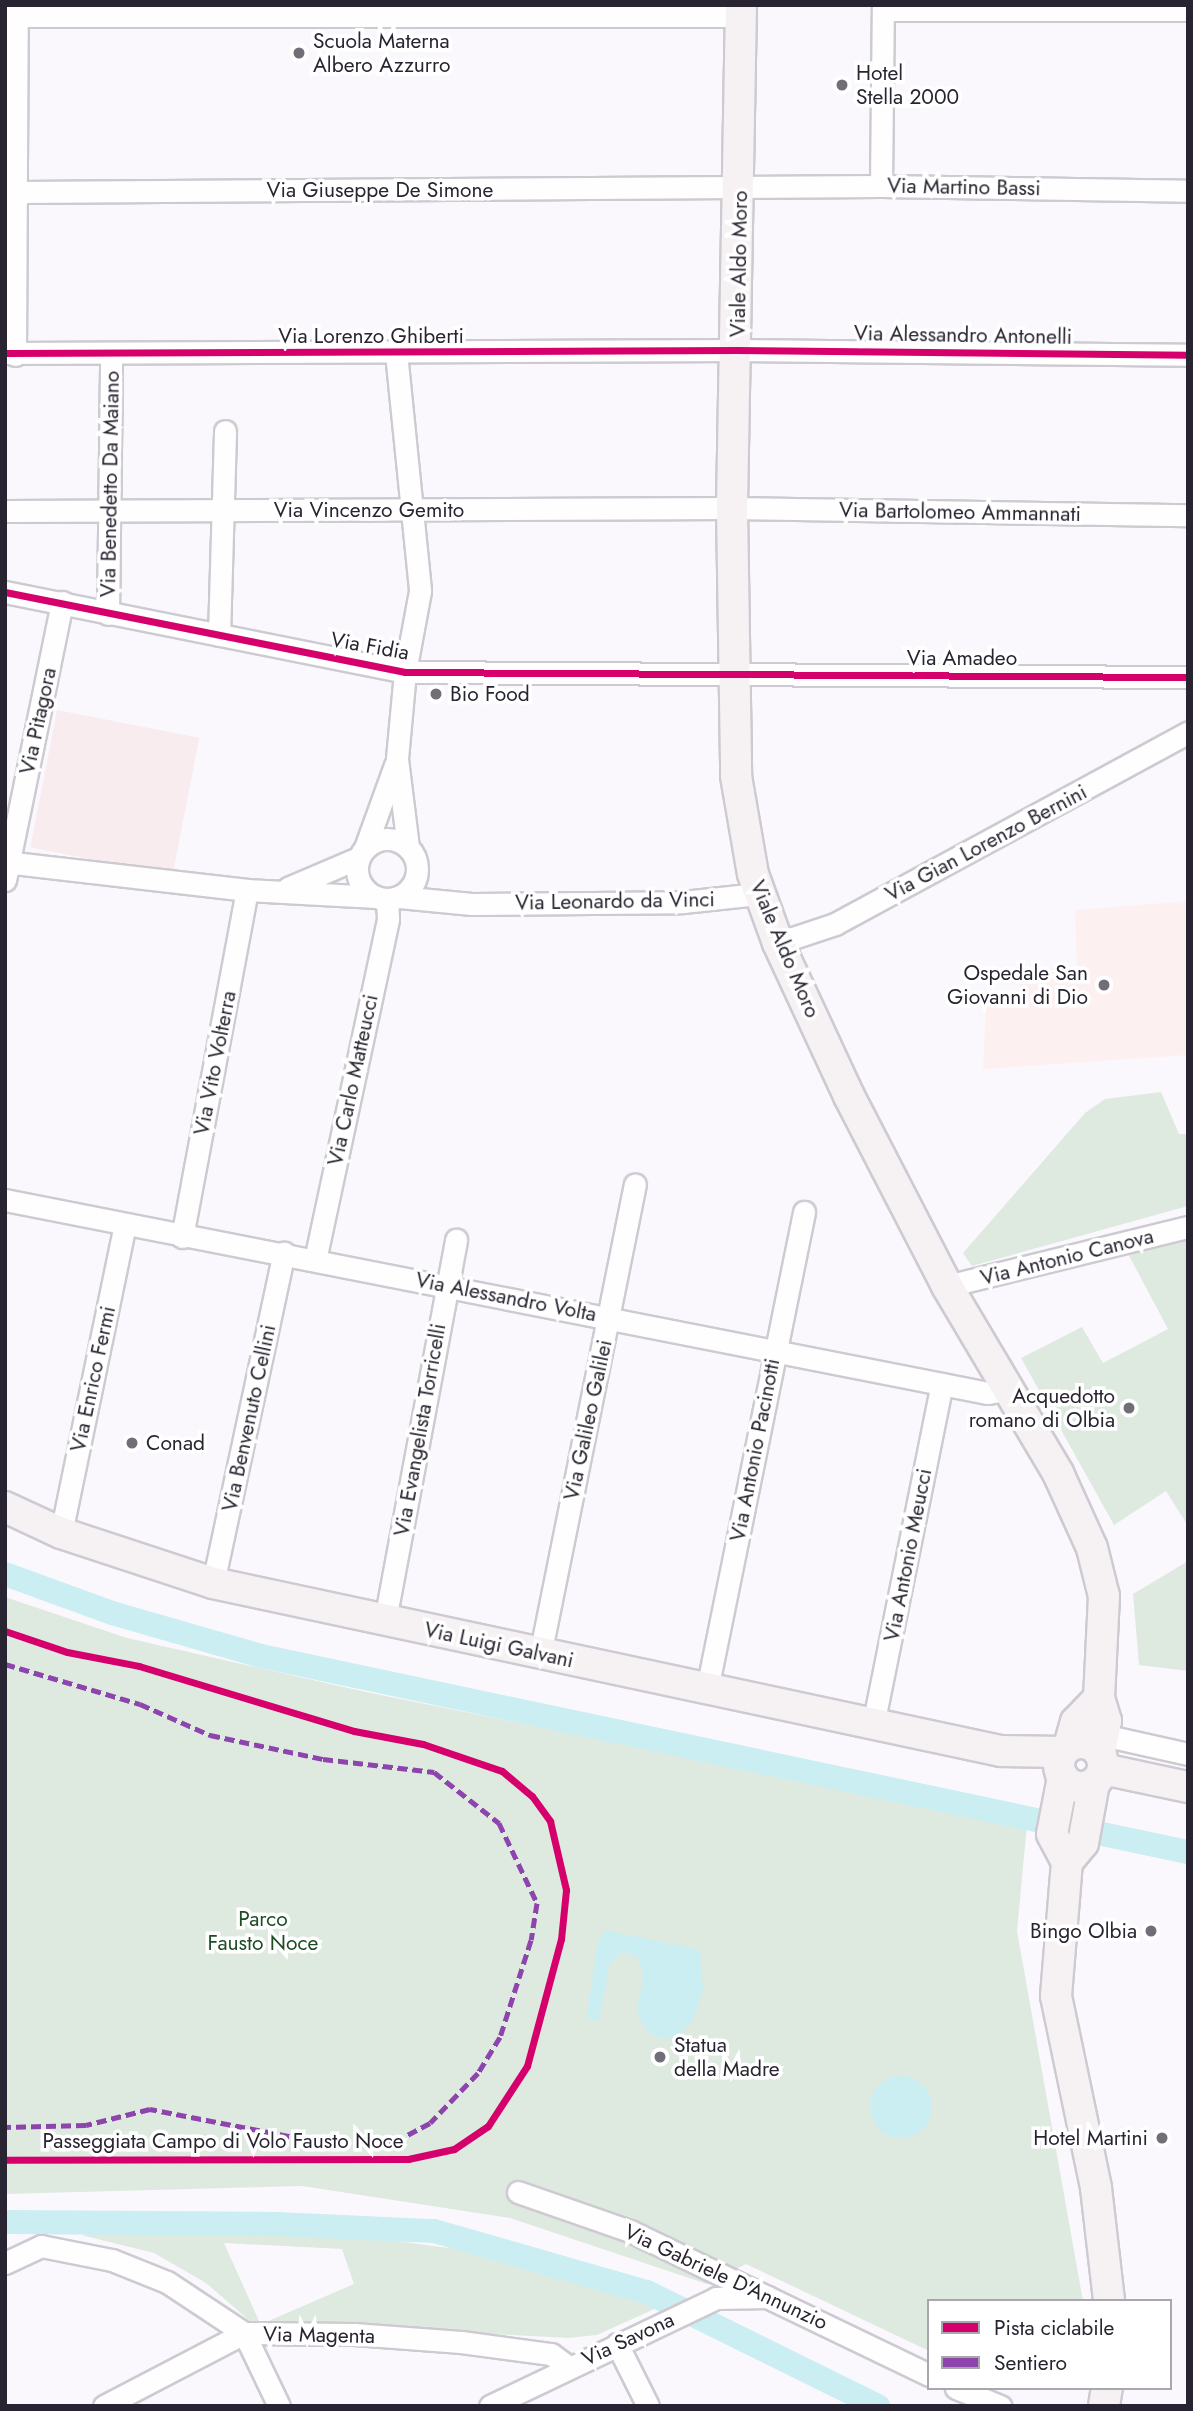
<!DOCTYPE html>
<style>
body{margin:0}
#map{position:relative;width:1193px;height:2411px;overflow:hidden;background:#faf8fd;font-family:Jost,sans-serif}
div>[style]{position:absolute}
.education>*{inset:0;background:#f9ecef;transform-origin:0 0}
.medical>*{inset:0;background:#fdf0f0}
.green>*{inset:0;background:#deeae0}
.water>*{inset:0;background:#caeef1}
.round{border-radius:50%}
.canal>*{height:24px;margin:-12px;padding:0 12px;transform-origin:12px;border-radius:12px;background:#caeef1}
.roads{filter:drop-shadow(2px 0 #cdcad2) drop-shadow(-2px 0 #cdcad2) drop-shadow(0 2px #cdcad2) drop-shadow(0 -2px #cdcad2)}
.street>*{height:21px;margin:-10.5px;padding:0 10.5px;transform-origin:10.5px;border-radius:10.5px;background:#fefeff}
.street>.ring{margin:-10.5px;padding:0;box-sizing:content-box;background:none;border:21px solid #fefeff;border-radius:50%}
.secondary>*{height:30px;margin:-15px;padding:0 15px;transform-origin:15px;border-radius:15px;background:#f6f1f3}
.secondary>.ring{margin:-15px;padding:0;box-sizing:content-box;background:none;border:30px solid #f6f1f3;border-radius:50%}
.quiet>*{height:5px;margin-top:-2.5px;transform-origin:0;background:repeating-linear-gradient(90deg,#8e44ad 0 10px,transparent 0 15px)}
.cycleway>*{height:7px;margin:-3.5px;padding:0 3.5px;transform-origin:3.5px;border-radius:3.5px;background:#d6006c}
.dots>*{width:19px;height:19px;translate:-50% -50%;box-sizing:border-box;border:4px solid #fff;border-radius:50%}
span{translate:-50% -50%;white-space:nowrap;text-align:center;line-height:1.15;-webkit-text-stroke:7px #fff;paint-order:stroke}
.poi-label{font-size:21px;color:#292431}
.left{translate:0 -50%;text-align:left}
.right{translate:-100% -50%;text-align:right}
.street-label{font-size:21px;color:#292431}
.park-label{font-size:21px;color:#1c4c24}
.frame{position:absolute;inset:0;border:7px solid #292431;pointer-events:none}
.legend{position:absolute;left:927px;top:2299px;width:245px;height:91px;box-sizing:border-box;background:#fff;border:2px solid #a9a7ad;margin:0;padding:9px 12px;list-style:none;font-size:21px;color:#292431}
.legend li{display:flex;align-items:center;gap:14px;height:35px}
.legend b{width:35px;border:2px solid #a9a7ad}
</style>
<div id="map">
<div class="education">
<div style="left:57px;top:710px;width:145px;height:140px;rotate:11deg"></div>
</div>
<div class="medical">
<div style="clip-path:polygon(1188px 901px,1188px 1055px,983px 1069px,986px 1001px,995px 992px,1020px 990px,1019px 979px,1040px 978px,1040px 969px,1077px 967px,1075px 910px)"></div>
</div>
<div class="green">
<div style="clip-path:polygon(1161px 1092px,1179px 1134px,1188px 1134px,1188px 1206px,972px 1266px,963px 1253px,1085px 1113px,1105px 1099px)"></div>
<div style="clip-path:polygon(1188px 1234px,1188px 1526px,1166px 1491px,1114px 1525px,1021px 1358px,1082px 1327px,1103px 1363px,1168px 1329px,1126px 1250px)"></div>
<div style="clip-path:polygon(1188px 1561px,1188px 1671px,1139px 1665px,1133px 1594px)"></div>
<div style="clip-path:polygon(5px 1597px,127px 1638px,366px 1692px,1027px 1825px,1017px 1931px,1083px 2301px,929px 2301px,929px 2351px,746px 2264px,707px 2284px,510px 2218px,302px 2186px,5px 2194px)"></div>
<div style="clip-path:polygon(98px 2233px,353px 2235px,470px 2251px,553px 2271px,661px 2306px,597px 2335px,568px 2338px,266px 2322px,354px 2284px,342px 2249px,224px 2243px,259px 2321px,250px 2321px,206px 2283px,154px 2253px,81px 2235px)"></div>
</div>
<div class="water">
<div style="clip-path:polygon(604px 1930px,700px 1950px,703px 1990px,693px 2020px,676px 2039px,652px 2036px,644px 2026px,637px 2012px,643px 1975px,639px 1959px,629px 1954px,620px 1954px,609px 1965px,600px 2017px,595px 2022px,587px 2016px,597px 1945px)"></div>
<div class="round" style="left:870px;top:2076px;width:62px;height:62px"></div>
</div>
<div class="canal">
<div style="left:5px;top:1574px;width:114px;rotate:20deg"></div>
<div style="left:112px;top:1613px;width:155px;rotate:16.1deg"></div>
<div style="left:261px;top:1656px;width:947px;rotate:11.94deg"></div>
<div style="left:5px;top:2222px;width:272px;rotate:0.4deg"></div>
<div style="left:277px;top:2224px;width:157px;rotate:2.6deg"></div>
<div style="left:434px;top:2231px;width:222px;rotate:16deg"></div>
<div style="left:647px;top:2292px;width:258px;rotate:26.3deg"></div>
</div>
<div class="roads">
<div class="street">
<div style="left:883px;top:10px;width:305px"></div>
<div style="left:5px;top:16px;width:736px"></div>
<div style="left:881px;top:186px;width:181px;rotate:-89.4deg"></div>
<div style="left:19px;top:192px;width:862px;rotate:-0.4deg"></div>
<div style="left:881px;top:186px;width:307px;rotate:0.9deg"></div>
<div style="left:5px;top:353px;width:732px;rotate:-0.23deg"></div>
<div style="left:737px;top:350px;width:451px;rotate:0.6deg"></div>
<div style="left:396px;top:353px;width:239px;rotate:84.2deg"></div>
<div style="left:420px;top:591px;width:82px;rotate:100.5deg"></div>
<div style="left:405px;top:672px;width:87px;rotate:95.3deg"></div>
<div style="left:397px;top:759px;width:89px;rotate:82.9deg"></div>
<div style="left:15px;top:355px;width:350px;rotate:-89.7deg"></div>
<div style="left:5px;top:511px;width:727px;rotate:-0.24deg"></div>
<div style="left:732px;top:508px;width:456px;rotate:0.9deg"></div>
<div style="left:5px;top:592px;width:408px;rotate:11.3deg"></div>
<div style="left:405px;top:672px;width:783px;rotate:0.37deg"></div>
<div style="left:108px;top:614px;width:260px;rotate:-89.3deg"></div>
<div style="left:219px;top:635px;width:204px;rotate:-88.3deg"></div>
<div class="ring" style="left:357px;top:839px;width:39px;height:39px"></div>
<div style="left:365px;top:848px;width:88px;rotate:-70.1deg"></div>
<div style="left:5px;top:862px;width:244px;rotate:6.6deg"></div>
<div style="left:247px;top:890px;width:129px;rotate:3.1deg"></div>
<div style="left:5px;top:880px;width:284px;rotate:-78.4deg"></div>
<div style="left:288px;top:888px;width:76px;rotate:-23.2deg"></div>
<div style="left:399px;top:897px;width:73px;rotate:5.5deg"></div>
<div style="left:472px;top:904px;width:211px;rotate:-0.5deg"></div>
<div style="left:683px;top:902px;width:75px;rotate:-6.1deg"></div>
<div style="left:778px;top:943px;width:60px;rotate:-18.4deg"></div>
<div style="left:835px;top:924px;width:402px;rotate:-28.5deg"></div>
<div style="left:5px;top:1200px;width:1002px;rotate:11.11deg"></div>
<div style="left:988px;top:1393px;width:17px;rotate:-10deg"></div>
<div style="left:182px;top:1237px;width:353px;rotate:-79.4deg"></div>
<div style="left:315px;top:1260px;width:349px;rotate:-77.9deg"></div>
<div style="left:388px;top:919px;width:19px;rotate:-93deg"></div>
<div style="left:947px;top:1286px;width:248px;rotate:-13.8deg"></div>
<div style="left:61px;top:1533px;width:315px;rotate:-78.3deg"></div>
<div style="left:213px;top:1583px;width:338px;rotate:-77.9deg"></div>
<div style="left:385px;top:1620px;width:387px;rotate:-79.4deg"></div>
<div style="left:540px;top:1655px;width:480px;rotate:-78.6deg"></div>
<div style="left:707px;top:1689px;width:487px;rotate:-78.5deg"></div>
<div style="left:873px;top:1725px;width:348px;rotate:-78.6deg"></div>
<div style="left:1103px;top:1735px;width:87px;rotate:12.6deg"></div>
<div style="left:518px;top:2192px;width:119px;rotate:19.2deg"></div>
<div style="left:630px;top:2231px;width:332px;rotate:25.7deg"></div>
<div style="left:5px;top:2263px;width:40px;rotate:-25deg"></div>
<div style="left:41px;top:2246px;width:72px;rotate:11.2deg"></div>
<div style="left:112px;top:2260px;width:59px;rotate:21.8deg"></div>
<div style="left:167px;top:2282px;width:92px;rotate:33.5deg"></div>
<div style="left:244px;top:2333px;width:110px;rotate:0.5deg"></div>
<div style="left:354px;top:2334px;width:107px;rotate:4.3deg"></div>
<div style="left:461px;top:2342px;width:91px;rotate:7.6deg"></div>
<div style="left:551px;top:2354px;width:22px;rotate:36deg"></div>
<div style="left:617px;top:2344px;width:69px;rotate:63.4deg"></div>
<div style="left:956px;top:2388px;width:48px;rotate:22.2deg"></div>
<div style="left:104px;top:2406px;width:158px;rotate:-27.5deg"></div>
<div style="left:244px;top:2333px;width:81px;rotate:64.4deg"></div>
<div style="left:490px;top:2406px;width:250px;rotate:-25.5deg"></div>
<div style="left:716px;top:2298px;width:52px;rotate:-1.1deg"></div>
</div>
<div class="secondary">
<div style="left:741px;top:5px;width:503px;rotate:91.03deg"></div>
<div style="left:732px;top:508px;width:268px;rotate:89.1deg"></div>
<div style="left:736px;top:776px;width:99px;rotate:80.2deg"></div>
<div style="left:753px;top:874px;width:73px;rotate:70.1deg"></div>
<div style="left:778px;top:943px;width:169px;rotate:65.1deg"></div>
<div style="left:849px;top:1096px;width:214px;rotate:62.7deg"></div>
<div style="left:947px;top:1286px;width:217px;rotate:59.3deg"></div>
<div style="left:1058px;top:1473px;width:82px;rotate:65.6deg"></div>
<div style="left:1092px;top:1548px;width:49px;rotate:76deg"></div>
<div style="left:1104px;top:1596px;width:102px;rotate:92.8deg"></div>
<div style="left:1099px;top:1698px;width:24px;rotate:73deg"></div>
<div style="left:1106px;top:1721px;width:33px;rotate:101deg"></div>
<div style="left:5px;top:1507px;width:62px;rotate:24.9deg"></div>
<div style="left:61px;top:1533px;width:160px;rotate:18.2deg"></div>
<div style="left:213px;top:1583px;width:806px;rotate:12.04deg"></div>
<div style="left:1001px;top:1751px;width:62px;rotate:0.9deg"></div>
<div class="ring" style="left:1059px;top:1743px;width:14px;height:14px"></div>
<div style="left:1069px;top:1746px;width:25px;rotate:-74deg"></div>
<div style="left:1076px;top:1722px;width:33px;rotate:-46deg"></div>
<div style="left:1103px;top:1769px;width:87px;rotate:12deg"></div>
<div style="left:1063px;top:1777px;width:58px;rotate:100.9deg"></div>
<div style="left:1052px;top:1834px;width:32px;rotate:62deg"></div>
<div style="left:1067px;top:1862px;width:134px;rotate:94.7deg"></div>
<div style="left:1056px;top:1996px;width:196px;rotate:78.2deg"></div>
<div style="left:1096px;top:2188px;width:114px;rotate:83.4deg"></div>
<div style="left:1067px;top:1862px;width:25px;rotate:-50deg"></div>
<div style="left:1083px;top:1843px;width:61px;rotate:-79.6deg"></div>
<div style="left:1104px;top:2406px;width:18px;rotate:-81deg"></div>
</div>
</div>
<div class="quiet">
<div style="left:5px;top:1664px;width:141px;rotate:16.5deg"></div>
<div style="left:140px;top:1704px;width:77px;rotate:23.9deg"></div>
<div style="left:210px;top:1735px;width:116px;rotate:12deg"></div>
<div style="left:323px;top:1759px;width:112px;rotate:6.7deg"></div>
<div style="left:434px;top:1772px;width:83px;rotate:38.1deg"></div>
<div style="left:499px;top:1823px;width:89px;rotate:64.6deg"></div>
<div style="left:537px;top:1903px;width:37px;rotate:99deg"></div>
<div style="left:531px;top:1940px;width:102px;rotate:107.7deg"></div>
<div style="left:500px;top:2037px;width:42px;rotate:121.4deg"></div>
<div style="left:478px;top:2073px;width:69px;rotate:133.8deg"></div>
<div style="left:430px;top:2123px;width:40px;rotate:152deg"></div>
<div style="left:395px;top:2142px;width:91px;rotate:-178.1deg"></div>
<div style="left:304px;top:2139px;width:157px;rotate:-169deg"></div>
<div style="left:150px;top:2109px;width:66px;rotate:166deg"></div>
<div style="left:86px;top:2125px;width:81px;rotate:178.6deg"></div>
</div>
<div class="cycleway">
<div style="left:5px;top:353px;width:732px;rotate:-0.23deg"></div>
<div style="left:737px;top:350px;width:451px;rotate:0.6deg"></div>
<div style="left:5px;top:592px;width:408px;rotate:11.3deg"></div>
<div style="left:405px;top:672px;width:783px;rotate:0.37deg"></div>
<div style="left:5px;top:1631px;width:65px;rotate:18.7deg"></div>
<div style="left:67px;top:1652px;width:73px;rotate:11deg"></div>
<div style="left:139px;top:1666px;width:225px;rotate:16.8deg"></div>
<div style="left:354px;top:1731px;width:70px;rotate:10.7deg"></div>
<div style="left:423px;top:1744px;width:83px;rotate:18.9deg"></div>
<div style="left:502px;top:1771px;width:39px;rotate:40deg"></div>
<div style="left:532px;top:1796px;width:31px;rotate:54deg"></div>
<div style="left:550px;top:1821px;width:71px;rotate:76.9deg"></div>
<div style="left:566px;top:1890px;width:49px;rotate:95.8deg"></div>
<div style="left:561px;top:1939px;width:131px;rotate:105deg"></div>
<div style="left:527px;top:2066px;width:72px;rotate:123deg"></div>
<div style="left:488px;top:2126px;width:41px;rotate:145.9deg"></div>
<div style="left:454px;top:2149px;width:47px;rotate:167.7deg"></div>
<div style="left:408px;top:2159px;width:403px;rotate:179.9deg"></div>
</div>
<div class="dots">
<div style="left:299px;top:53px;background:#726e78"></div>
<div style="left:842px;top:85px;background:#726e78"></div>
<div style="left:436px;top:694px;background:#726e78"></div>
<div style="left:1104px;top:985px;background:#726e78"></div>
<div style="left:1129px;top:1408px;background:#726e78"></div>
<div style="left:132px;top:1443px;background:#726e78"></div>
<div style="left:1151px;top:1931px;background:#726e78"></div>
<div style="left:660px;top:2057px;background:#726e78"></div>
<div style="left:1162px;top:2138px;background:#726e78"></div>
</div>
<div class="poi-label">
<span class="left" style="left:313px;top:53px">Scuola Materna<br>Albero Azzurro</span>
<span class="left" style="left:856px;top:85px">Hotel<br>Stella 2000</span>
<span class="left" style="left:450px;top:694px">Bio Food</span>
<span class="right" style="left:1088px;top:985px">Ospedale San<br>Giovanni di Dio</span>
<span class="right" style="left:1115px;top:1408px">Acquedotto<br>romano di Olbia</span>
<span class="left" style="left:146px;top:1443px">Conad</span>
<span class="right" style="left:1137px;top:1931px">Bingo Olbia</span>
<span class="left" style="left:674px;top:2057px">Statua<br>della Madre</span>
<span class="right" style="left:1148px;top:2138px">Hotel Martini</span>
</div>
<div class="street-label">
<span style="left:964px;top:187px;rotate:1deg">Via Martino Bassi</span>
<span style="left:380px;top:190px">Via Giuseppe De Simone</span>
<span style="left:739px;top:264px;rotate:-89deg">Viale Aldo Moro</span>
<span style="left:963px;top:335px;rotate:1deg">Via Alessandro Antonelli</span>
<span style="left:371px;top:336px">Via Lorenzo Ghiberti</span>
<span style="left:110px;top:484px;rotate:-89deg">Via Benedetto Da Maiano</span>
<span style="left:369px;top:510px">Via Vincenzo Gemito</span>
<span style="left:960px;top:512px;rotate:1deg">Via Bartolomeo Ammannati</span>
<span style="left:370px;top:646px;rotate:10deg">Via Fidia</span>
<span style="left:962px;top:658px">Via Amadeo</span>
<span style="left:38px;top:721px;rotate:-78deg">Via Pitagora</span>
<span style="left:986px;top:843px;rotate:-28deg">Via Gian Lorenzo Bernini</span>
<span style="left:615px;top:901px;rotate:-1deg">Via Leonardo da Vinci</span>
<span style="left:785px;top:949px;rotate:67deg">Viale Aldo Moro</span>
<span style="left:215px;top:1063px;rotate:-79deg">Via Vito Volterra</span>
<span style="left:353px;top:1080px;rotate:-78deg">Via Carlo Matteucci</span>
<span style="left:1067px;top:1257px;rotate:-14deg">Via Antonio Canova</span>
<span style="left:506px;top:1297px;rotate:11deg">Via Alessandro Volta</span>
<span style="left:93px;top:1379px;rotate:-78deg">Via Enrico Fermi</span>
<span style="left:249px;top:1418px;rotate:-78deg">Via Benvenuto Cellini</span>
<span style="left:588px;top:1420px;rotate:-78deg">Via Galileo Galilei</span>
<span style="left:420px;top:1430px;rotate:-80deg">Via Evangelista Torricelli</span>
<span style="left:755px;top:1450px;rotate:-79deg">Via Antonio Pacinotti</span>
<span style="left:908px;top:1555px;rotate:-79deg">Via Antonio Meucci</span>
<span style="left:499px;top:1645px;rotate:12deg">Via Luigi Galvani</span>
<span style="left:223px;top:2141px">Passeggiata Campo di Volo Fausto Noce</span>
<span style="left:726px;top:2277px;rotate:25deg">Via Gabriele D'Annunzio</span>
<span style="left:319px;top:2335px;rotate:1deg">Via Magenta</span>
<span style="left:628px;top:2339px;rotate:-25deg">Via Savona</span>
</div>
<div class="park-label">
<span style="left:263px;top:1931px">Parco<br>Fausto Noce</span>
</div>
<div class="frame"></div>
<ul class="legend">
<li><b style="height:9px;background:#d6006c"></b>Pista ciclabile</li>
<li><b style="height:9px;background:#8e44ad"></b>Sentiero</li>
</ul>
</div>
